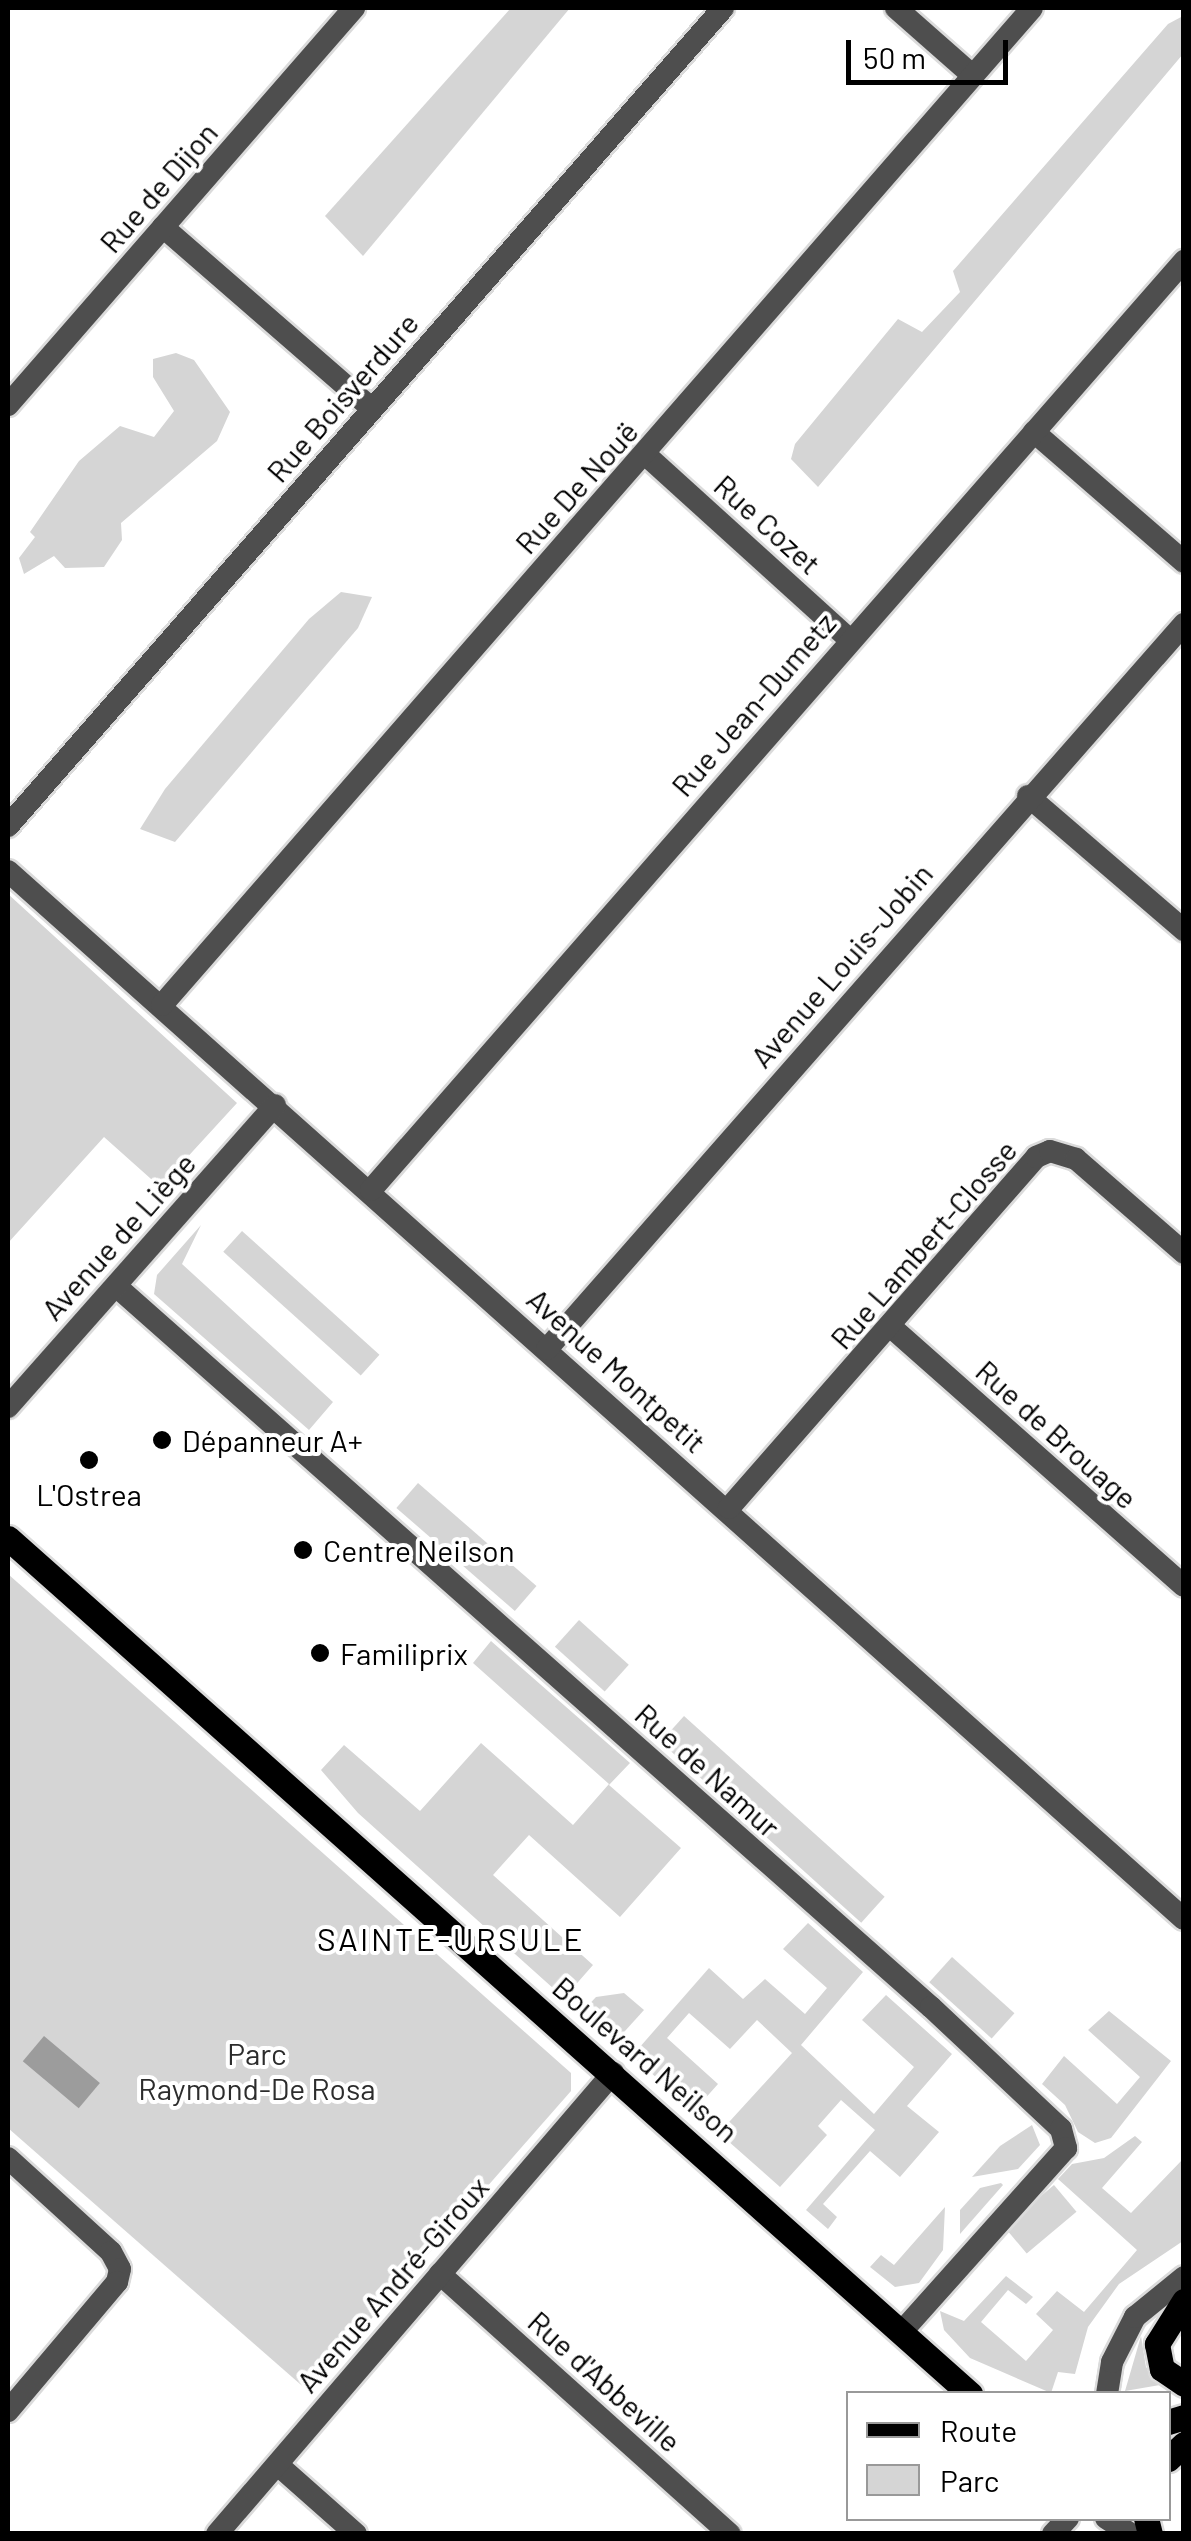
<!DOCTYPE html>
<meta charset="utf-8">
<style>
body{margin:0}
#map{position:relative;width:1191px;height:2541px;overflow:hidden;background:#fff;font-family:Barlow,sans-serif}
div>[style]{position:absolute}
.green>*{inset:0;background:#d5d5d5;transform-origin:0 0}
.water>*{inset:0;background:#9c9c9c;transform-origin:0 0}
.roads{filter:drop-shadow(2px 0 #dbdbdb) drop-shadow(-2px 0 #dbdbdb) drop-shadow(0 2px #dbdbdb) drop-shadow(0 -2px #dbdbdb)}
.minor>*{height:22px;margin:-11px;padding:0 11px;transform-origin:11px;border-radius:11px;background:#4e4e4e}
.major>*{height:25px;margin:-12.5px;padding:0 12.5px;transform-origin:12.5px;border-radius:12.5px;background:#000}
.dots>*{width:28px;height:28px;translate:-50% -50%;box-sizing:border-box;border:5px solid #fff;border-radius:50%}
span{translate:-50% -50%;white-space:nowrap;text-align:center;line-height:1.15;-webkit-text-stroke:8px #fff;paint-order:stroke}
.street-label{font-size:30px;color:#000}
.poi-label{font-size:30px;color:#000}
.left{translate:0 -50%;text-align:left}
.park-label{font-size:30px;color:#2c2c2c}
.neighbourhood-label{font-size:32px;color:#000;letter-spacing:2.5px}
.frame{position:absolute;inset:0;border:10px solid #000;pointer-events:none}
.legend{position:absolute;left:846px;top:2391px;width:325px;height:130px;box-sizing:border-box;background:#fff;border:2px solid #999;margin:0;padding:12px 18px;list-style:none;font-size:30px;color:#000}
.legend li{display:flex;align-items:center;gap:20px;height:50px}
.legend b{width:50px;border:2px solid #999}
.scale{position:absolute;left:846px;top:40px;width:162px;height:45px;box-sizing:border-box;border:5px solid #000;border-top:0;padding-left:12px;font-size:30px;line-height:35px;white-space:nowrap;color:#000;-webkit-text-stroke:8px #fff;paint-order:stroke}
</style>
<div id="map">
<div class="green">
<div style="clip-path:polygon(511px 8px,570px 8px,363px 256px,325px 216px)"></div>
<div style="clip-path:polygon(1183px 16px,1183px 54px,818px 487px,791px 459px,795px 444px,898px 319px,922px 332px,960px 292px,953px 271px,1168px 24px)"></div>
<div style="clip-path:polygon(176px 353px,194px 360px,230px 412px,217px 441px,121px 523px,122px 540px,104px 567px,65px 568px,54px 556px,24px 574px,19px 558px,35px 537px,30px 532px,79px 461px,120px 426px,154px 437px,174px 411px,153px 377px,153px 359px)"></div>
<div style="clip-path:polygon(341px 592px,372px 597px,358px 628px,175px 842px,140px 829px,165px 789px,309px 619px)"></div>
<div style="clip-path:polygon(8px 894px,237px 1103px,160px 1187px,104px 1137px,8px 1243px)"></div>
<div style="clip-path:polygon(201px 1225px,182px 1264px,333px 1402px,309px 1430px,154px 1294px,157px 1275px)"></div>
<div style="left:242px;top:1231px;width:185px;height:28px;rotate:42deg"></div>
<div style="left:418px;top:1483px;width:157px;height:33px;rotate:41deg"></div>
<div style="clip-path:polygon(8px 1574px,571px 2073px,571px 2091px,308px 2391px,8px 2128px)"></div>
<div style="left:579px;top:1620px;width:67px;height:36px;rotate:42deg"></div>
<div style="clip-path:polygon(491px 1641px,630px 1763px,609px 1785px,681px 1848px,620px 1917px,529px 1835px,493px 1875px,593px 1965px,564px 1998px,358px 1813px,321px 1770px,344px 1745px,420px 1811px,481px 1743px,573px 1825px,609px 1784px,473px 1663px)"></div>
<div style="left:684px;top:1716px;width:270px;height:35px;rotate:42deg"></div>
<div style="clip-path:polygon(808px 1923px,863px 1972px,801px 2045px,874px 2114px,914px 2067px,862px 2020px,886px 1995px,952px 2054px,907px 2106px,939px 2132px,900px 2177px,870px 2151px,823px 2204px,837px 2217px,828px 2229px,806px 2210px,875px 2130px,841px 2100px,818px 2126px,827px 2135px,780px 2187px,719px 2133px,792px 2053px,757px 2020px,730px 2049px,689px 2013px,667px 2038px,718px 2084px,694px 2111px,632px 2056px,709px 1968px,743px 1999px,765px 1979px,805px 2014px,827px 1988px,783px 1949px)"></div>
<div style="left:952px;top:1957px;width:84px;height:34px;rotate:42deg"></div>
<div style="clip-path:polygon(624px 1993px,644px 2010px,615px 2042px,582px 2012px,596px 1997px)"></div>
<div style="clip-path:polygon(1109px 2011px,1171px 2061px,1111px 2138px,1095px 2143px,1078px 2132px,1065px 2105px,1042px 2084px,1064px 2056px,1117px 2104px,1140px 2077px,1088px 2030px)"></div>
<div style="clip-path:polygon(1032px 2125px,1040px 2145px,1018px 2169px,972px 2177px,1000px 2146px)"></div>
<div style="clip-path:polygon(1135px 2136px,1142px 2142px,1102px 2188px,1131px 2213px,1183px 2159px,1183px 2241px,1119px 2284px,1088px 2327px,1075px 2374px,1058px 2372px,1051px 2393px,970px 2358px,944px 2330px,940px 2311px,964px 2321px,1006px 2276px,1033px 2297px,1026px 2304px,1008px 2290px,981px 2322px,1026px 2361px,1053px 2330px,1036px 2314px,1057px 2291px,1084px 2312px,1137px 2250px,1058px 2179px,1072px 2164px,1104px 2158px)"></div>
<div style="clip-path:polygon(1001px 2183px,1003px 2185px,960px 2234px,960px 2210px,980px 2188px)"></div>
<div style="left:1054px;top:2185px;width:35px;height:65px;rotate:50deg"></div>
<div style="clip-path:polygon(945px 2207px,943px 2250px,919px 2283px,895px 2287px,870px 2267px,881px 2255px,894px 2265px)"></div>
<div style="clip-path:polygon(1141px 2336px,1146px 2367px,1160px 2385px,1125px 2391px)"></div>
</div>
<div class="water">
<div style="left:44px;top:2036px;width:73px;height:33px;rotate:40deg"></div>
</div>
<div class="roads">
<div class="minor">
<div style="left:896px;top:8px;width:101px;rotate:41.4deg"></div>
<div style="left:163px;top:227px;width:277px;rotate:41deg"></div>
<div style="left:8px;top:405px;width:527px;rotate:-48.93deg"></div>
<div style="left:1034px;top:432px;width:198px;rotate:40.9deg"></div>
<div style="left:646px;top:455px;width:274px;rotate:42.2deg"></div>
<div style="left:1028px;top:796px;width:206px;rotate:40.7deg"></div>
<div style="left:8px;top:826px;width:1086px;rotate:-48.84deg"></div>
<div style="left:8px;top:871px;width:1575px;rotate:41.71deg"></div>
<div style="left:162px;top:1005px;width:1323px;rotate:-48.89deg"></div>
<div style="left:371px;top:1190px;width:1235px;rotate:-48.81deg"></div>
<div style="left:116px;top:1286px;width:1088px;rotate:41.5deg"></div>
<div style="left:931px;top:2007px;width:178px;rotate:43.2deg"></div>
<div style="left:1061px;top:2129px;width:20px;rotate:75deg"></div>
<div style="left:1066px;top:2148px;width:243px;rotate:131.8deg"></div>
<div style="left:890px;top:1326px;width:392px;rotate:41.5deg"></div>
<div style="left:547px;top:1349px;width:965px;rotate:-48.7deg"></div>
<div style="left:8px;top:1407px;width:403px;rotate:-48.5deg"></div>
<div style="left:729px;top:1508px;width:466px;rotate:-48.8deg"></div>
<div style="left:1036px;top:1157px;width:15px;rotate:-23deg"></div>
<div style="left:1050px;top:1151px;width:27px;rotate:17deg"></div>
<div style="left:1076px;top:1159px;width:143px;rotate:41deg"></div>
<div style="left:8px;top:2158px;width:139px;rotate:42.4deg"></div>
<div style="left:111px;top:2252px;width:19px;rotate:62deg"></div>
<div style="left:120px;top:2269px;width:13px;rotate:103deg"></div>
<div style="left:117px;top:2282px;width:169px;rotate:130.2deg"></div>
<div style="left:440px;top:2274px;width:389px;rotate:41.9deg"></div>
<div style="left:1107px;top:2394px;width:32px;rotate:-81deg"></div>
<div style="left:1112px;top:2362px;width:51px;rotate:-62.9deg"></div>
<div style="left:1135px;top:2317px;width:63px;rotate:-39.2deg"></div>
<div style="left:278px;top:2465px;width:104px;rotate:41.5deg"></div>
<div style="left:1106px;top:2518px;width:30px;rotate:33deg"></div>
<div style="left:217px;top:2534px;width:608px;rotate:-49.34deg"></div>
<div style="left:1053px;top:2534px;width:22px;rotate:-47deg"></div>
</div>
<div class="major">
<div style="left:8px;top:1538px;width:1288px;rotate:41.66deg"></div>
<div style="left:1184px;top:2301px;width:51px;rotate:122.1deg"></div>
<div style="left:1157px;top:2344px;width:25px;rotate:79deg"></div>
<div style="left:1162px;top:2369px;width:27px;rotate:34deg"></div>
<div style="left:1168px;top:2422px;width:17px;rotate:-17deg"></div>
<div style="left:1168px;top:2459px;width:22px;rotate:-43deg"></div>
<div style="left:1146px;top:2518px;width:16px;rotate:76deg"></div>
</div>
</div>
<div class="dots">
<div style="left:162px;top:1440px;background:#000"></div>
<div style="left:89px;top:1460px;background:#000"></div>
<div style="left:303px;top:1550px;background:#000"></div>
<div style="left:320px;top:1653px;background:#000"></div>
</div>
<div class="street-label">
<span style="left:158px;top:187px;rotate:-49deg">Rue de Dijon</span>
<span style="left:342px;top:397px;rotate:-49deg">Rue Boisverdure</span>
<span style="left:576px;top:487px;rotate:-48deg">Rue De Nouë</span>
<span style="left:768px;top:524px;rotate:42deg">Rue Cozet</span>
<span style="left:753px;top:704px;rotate:-49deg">Rue Jean-Dumetz</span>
<span style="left:841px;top:965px;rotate:-49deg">Avenue Louis-Jobin</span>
<span style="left:118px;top:1236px;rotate:-48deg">Avenue de Liège</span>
<span style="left:923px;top:1244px;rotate:-49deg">Rue Lambert-Closse</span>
<span style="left:617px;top:1370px;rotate:42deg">Avenue Montpetit</span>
<span style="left:1057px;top:1434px;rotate:42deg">Rue de Brouage</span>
<span style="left:708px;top:1770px;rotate:42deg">Rue de Namur</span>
<span style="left:646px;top:2059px;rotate:41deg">Boulevard Neilson</span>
<span style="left:392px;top:2284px;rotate:-49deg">Avenue André-Giroux</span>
<span style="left:605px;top:2381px;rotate:42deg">Rue d'Abbeville</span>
</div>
<div class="poi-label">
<span class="left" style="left:182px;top:1440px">Dépanneur A+</span>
<span style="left:89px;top:1494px">L'Ostrea</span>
<span class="left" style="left:323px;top:1550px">Centre Neilson</span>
<span class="left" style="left:340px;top:1653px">Familiprix</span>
</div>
<div class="park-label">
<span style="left:257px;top:2070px">Parc<br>Raymond-De Rosa</span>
</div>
<div class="neighbourhood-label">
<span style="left:451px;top:1938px">SAINTE-URSULE</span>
</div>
<div class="frame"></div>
<ul class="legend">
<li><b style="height:12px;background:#000"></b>Route</li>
<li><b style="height:28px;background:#d5d5d5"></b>Parc</li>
</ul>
<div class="scale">50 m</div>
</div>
